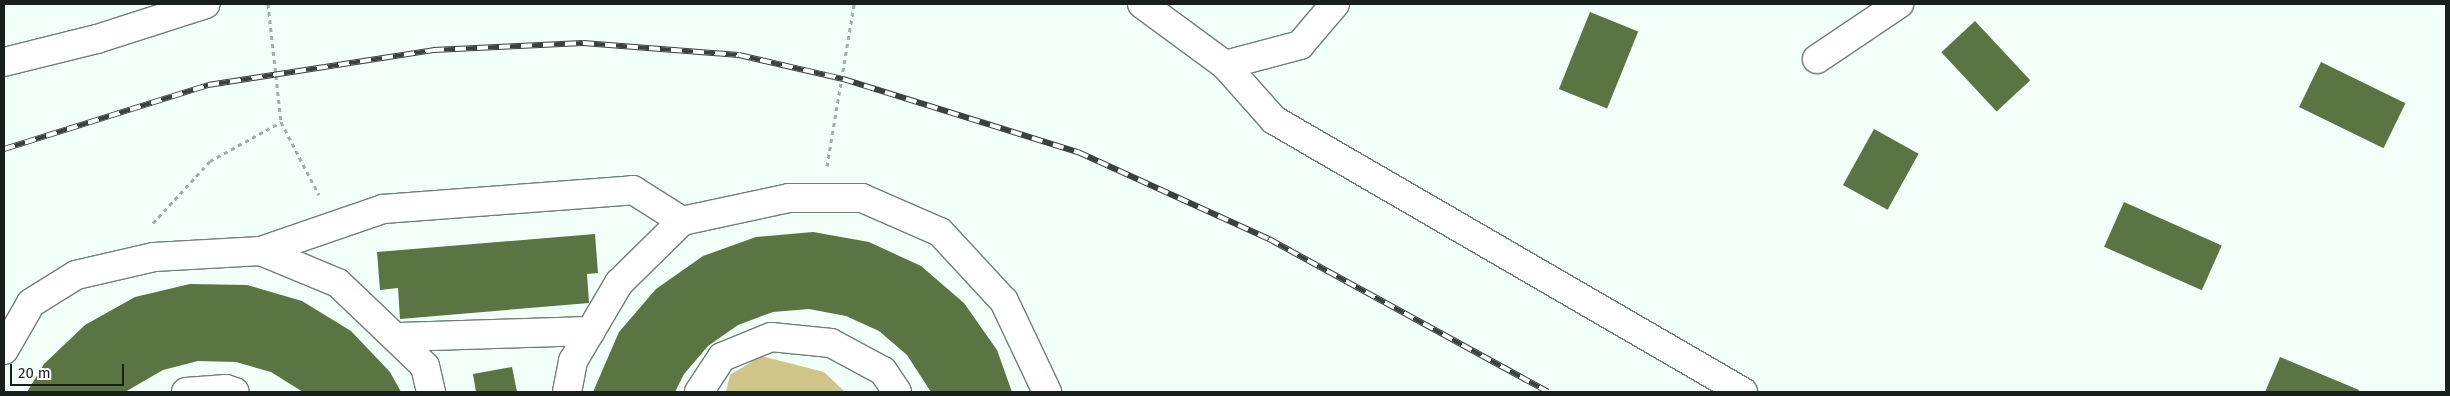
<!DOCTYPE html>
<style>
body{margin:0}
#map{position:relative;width:2450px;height:396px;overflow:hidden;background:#f1fff8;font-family:"Fira Sans",sans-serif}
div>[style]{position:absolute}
.forest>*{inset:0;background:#cfc58b}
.building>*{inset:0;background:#5a7444;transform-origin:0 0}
.path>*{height:3px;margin-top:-1.5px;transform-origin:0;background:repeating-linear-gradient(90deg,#a2ada7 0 4px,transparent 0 8px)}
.roads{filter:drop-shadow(1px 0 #717f78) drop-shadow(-1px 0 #717f78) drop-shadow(0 1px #717f78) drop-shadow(0 -1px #717f78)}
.minor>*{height:28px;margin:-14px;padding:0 14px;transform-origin:14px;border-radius:14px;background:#fff}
.rail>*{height:5.5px;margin-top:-2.75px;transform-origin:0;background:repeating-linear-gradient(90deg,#fff 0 11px,#3a423e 0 22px);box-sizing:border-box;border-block:1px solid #3a423e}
span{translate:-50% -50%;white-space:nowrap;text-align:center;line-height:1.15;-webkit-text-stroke:4px #fff;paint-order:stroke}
.frame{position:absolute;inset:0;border:5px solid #191f1c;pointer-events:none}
.scale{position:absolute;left:10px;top:364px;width:114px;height:22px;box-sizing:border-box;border:2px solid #191f1c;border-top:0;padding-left:6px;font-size:15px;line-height:18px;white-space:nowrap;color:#191f1c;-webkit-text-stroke:4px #fff;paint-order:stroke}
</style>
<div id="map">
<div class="forest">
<div style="clip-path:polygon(761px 356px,824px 372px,845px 392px,726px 392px,730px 375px)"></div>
</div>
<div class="building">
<div style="left:1590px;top:12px;width:52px;height:83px;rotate:22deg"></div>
<div style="left:1975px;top:21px;width:81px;height:46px;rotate:47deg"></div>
<div style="left:2321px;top:62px;width:94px;height:50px;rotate:26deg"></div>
<div style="left:1874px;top:129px;width:51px;height:64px;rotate:29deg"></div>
<div style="left:2124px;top:202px;width:107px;height:49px;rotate:24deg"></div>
<div style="clip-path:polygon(813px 232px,869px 242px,921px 266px,964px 303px,997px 350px,1012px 392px,931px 392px,907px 355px,879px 331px,846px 316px,809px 309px,773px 312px,738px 325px,708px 346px,684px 374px,675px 392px,593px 392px,619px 332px,656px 289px,703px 256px,756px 237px)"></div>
<div style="clip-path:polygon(595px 234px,598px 273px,587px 274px,589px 303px,400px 319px,398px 288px,380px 290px,377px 252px)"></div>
<div style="clip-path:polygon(190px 284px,247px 285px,302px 301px,351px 331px,390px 372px,401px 392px,303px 392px,271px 372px,236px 362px,198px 361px,163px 370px,125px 392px,27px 392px,44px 364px,85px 325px,135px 297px)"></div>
<div style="clip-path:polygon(2280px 357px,2359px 390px,2358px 392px,2265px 392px)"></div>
<div style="clip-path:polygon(512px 367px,517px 392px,476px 392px,473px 374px)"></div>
</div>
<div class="path">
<div style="left:268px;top:4px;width:119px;rotate:83.7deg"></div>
<div style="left:281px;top:122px;width:82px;rotate:62.5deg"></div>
<div style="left:827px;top:166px;width:164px;rotate:-80.5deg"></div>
<div style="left:153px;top:223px;width:84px;rotate:-47.4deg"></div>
<div style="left:210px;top:161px;width:81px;rotate:-28.8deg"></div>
</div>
<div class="roads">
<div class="minor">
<div style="left:1142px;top:4px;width:103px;rotate:36.3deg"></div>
<div style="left:1225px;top:65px;width:74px;rotate:48.3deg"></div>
<div style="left:1274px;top:120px;width:542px;rotate:30.11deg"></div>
<div style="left:1817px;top:59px;width:99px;rotate:-33.9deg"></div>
<div style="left:4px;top:62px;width:96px;rotate:-13.9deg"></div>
<div style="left:97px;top:39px;width:114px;rotate:-17.8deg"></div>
<div style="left:1225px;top:65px;width:78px;rotate:-14.9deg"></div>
<div style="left:1300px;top:45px;width:54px;rotate:-49.5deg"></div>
<div style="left:261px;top:251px;width:83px;rotate:22.6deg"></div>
<div style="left:338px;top:283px;width:120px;rotate:43.7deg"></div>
<div style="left:425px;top:366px;width:27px;rotate:77deg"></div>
<div style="left:398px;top:337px;width:193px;rotate:-1.8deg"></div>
<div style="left:4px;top:350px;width:54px;rotate:-60.1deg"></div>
<div style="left:31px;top:303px;width:53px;rotate:-31.9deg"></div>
<div style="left:76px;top:275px;width:80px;rotate:-13deg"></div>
<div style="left:154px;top:257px;width:107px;rotate:-3.2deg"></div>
<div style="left:261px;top:251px;width:129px;rotate:-19deg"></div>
<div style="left:383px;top:209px;width:251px;rotate:-4.3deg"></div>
<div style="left:633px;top:190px;width:58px;rotate:32.3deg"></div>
<div style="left:186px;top:392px;width:40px;rotate:-4.3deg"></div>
<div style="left:226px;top:389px;width:9px;rotate:18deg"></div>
<div style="left:567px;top:392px;width:32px;rotate:-79deg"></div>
<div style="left:573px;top:361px;width:91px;rotate:-59.5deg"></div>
<div style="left:619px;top:283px;width:88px;rotate:-44.5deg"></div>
<div style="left:682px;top:221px;width:109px;rotate:-12.1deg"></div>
<div style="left:789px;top:198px;width:73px"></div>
<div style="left:862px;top:198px;width:85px;rotate:23.6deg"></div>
<div style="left:940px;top:232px;width:94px;rotate:47.2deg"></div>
<div style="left:1004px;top:301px;width:101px;rotate:64.7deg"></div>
<div style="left:699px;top:392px;width:42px;rotate:-56.7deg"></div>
<div style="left:722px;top:357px;width:53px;rotate:-22.2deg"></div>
<div style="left:771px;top:337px;width:60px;rotate:5.7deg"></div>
<div style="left:831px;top:343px;width:59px;rotate:28.3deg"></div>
<div style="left:883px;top:371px;width:25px;rotate:56deg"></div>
</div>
</div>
<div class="rail">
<div style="left:4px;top:149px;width:214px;rotate:-17.4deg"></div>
<div style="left:208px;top:85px;width:228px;rotate:-8.8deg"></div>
<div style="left:433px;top:50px;width:150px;rotate:-2.7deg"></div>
<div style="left:583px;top:43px;width:156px;rotate:4.4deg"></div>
<div style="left:739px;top:55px;width:107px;rotate:13deg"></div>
<div style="left:843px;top:79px;width:246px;rotate:17.3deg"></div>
<div style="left:1078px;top:152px;width:210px;rotate:24.5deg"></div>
<div style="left:1269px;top:239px;width:318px;rotate:28.7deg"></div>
</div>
<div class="frame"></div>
<div class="scale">20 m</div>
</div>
